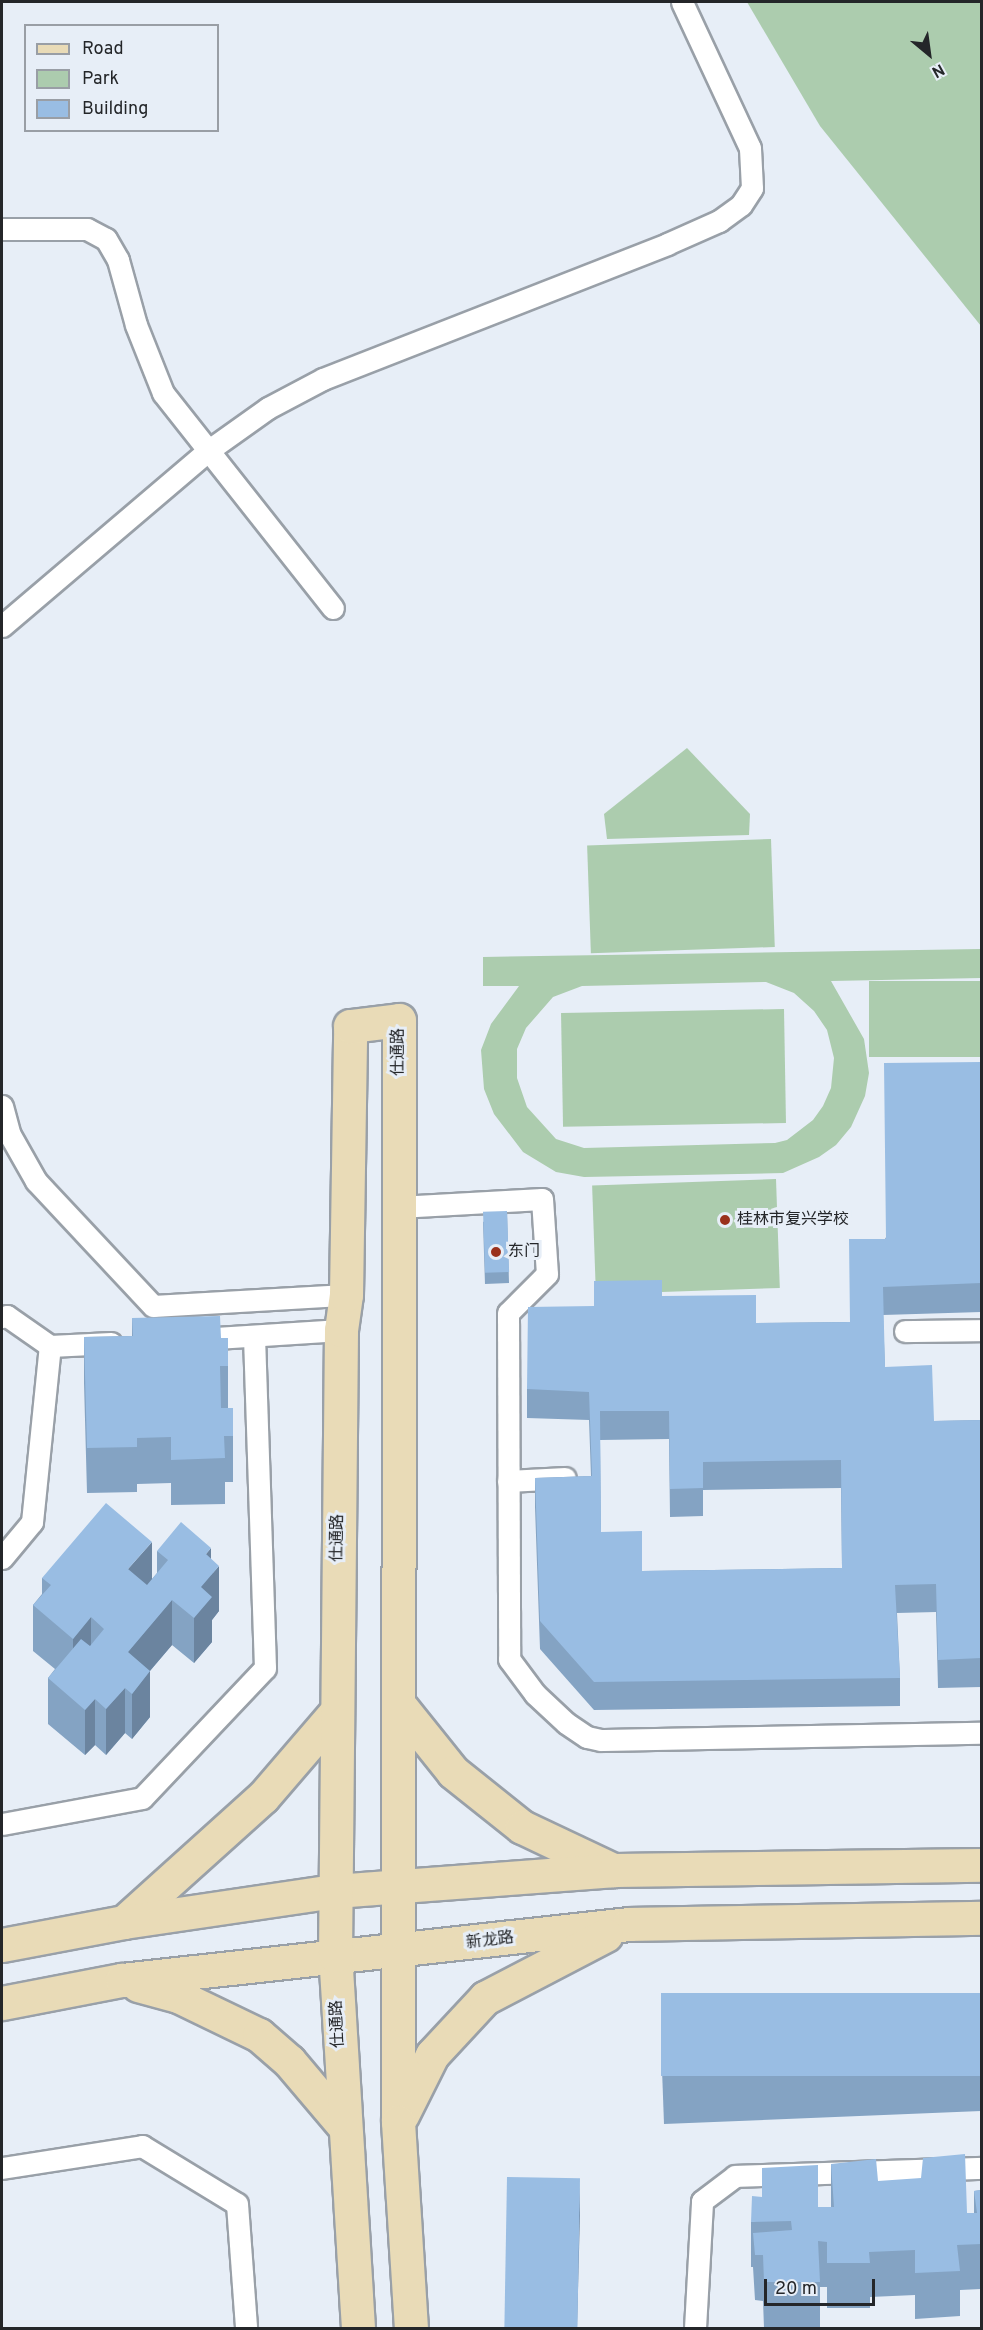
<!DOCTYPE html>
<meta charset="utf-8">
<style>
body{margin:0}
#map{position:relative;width:983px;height:2330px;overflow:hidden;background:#e7eef7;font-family:Overpass,"Noto Sans SC",sans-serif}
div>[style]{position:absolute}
.green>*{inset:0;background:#acccae;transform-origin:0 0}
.roads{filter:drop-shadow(2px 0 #99a0a8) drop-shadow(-2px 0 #99a0a8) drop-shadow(0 2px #99a0a8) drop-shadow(0 -2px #99a0a8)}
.lane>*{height:21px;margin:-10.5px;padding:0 10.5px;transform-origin:10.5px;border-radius:10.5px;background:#fff}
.secondary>*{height:33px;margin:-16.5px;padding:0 16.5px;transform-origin:16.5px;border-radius:16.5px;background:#e9dbb7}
.wall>*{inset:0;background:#84a3c3}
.shaded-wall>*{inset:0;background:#6b849f}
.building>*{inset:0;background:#99bde3;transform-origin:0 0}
.dots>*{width:16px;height:16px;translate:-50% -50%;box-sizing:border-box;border:3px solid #e7eef7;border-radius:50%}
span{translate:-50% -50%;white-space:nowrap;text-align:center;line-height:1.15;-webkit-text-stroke:6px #e7eef7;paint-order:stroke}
.street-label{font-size:16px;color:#242629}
.poi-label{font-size:16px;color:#242629}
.left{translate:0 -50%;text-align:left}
.frame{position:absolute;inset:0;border:3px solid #242629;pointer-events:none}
.legend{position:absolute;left:24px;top:24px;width:195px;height:108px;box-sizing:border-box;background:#e7eef7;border:2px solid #999ea5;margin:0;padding:8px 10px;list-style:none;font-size:18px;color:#242629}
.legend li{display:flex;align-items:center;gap:12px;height:30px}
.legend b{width:30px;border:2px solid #999ea5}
.north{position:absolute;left:899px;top:24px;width:60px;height:60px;-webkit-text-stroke:4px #e7eef7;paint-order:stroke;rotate:151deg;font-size:16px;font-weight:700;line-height:24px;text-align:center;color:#242629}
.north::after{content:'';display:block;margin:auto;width:21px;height:27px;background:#242629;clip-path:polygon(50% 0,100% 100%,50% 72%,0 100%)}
.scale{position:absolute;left:764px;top:2279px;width:111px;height:27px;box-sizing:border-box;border:3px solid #242629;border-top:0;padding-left:8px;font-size:18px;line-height:21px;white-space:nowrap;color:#242629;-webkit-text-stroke:4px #e7eef7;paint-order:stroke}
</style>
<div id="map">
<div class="green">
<div style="clip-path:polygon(747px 2px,981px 2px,981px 326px,820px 126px)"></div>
<div style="clip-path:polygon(687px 748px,750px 814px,749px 835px,607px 839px,604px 814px)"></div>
<div style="left:771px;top:839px;width:108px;height:184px;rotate:88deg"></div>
<div style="clip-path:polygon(evenodd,981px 949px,981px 978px,831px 981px,864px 1039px,869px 1073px,865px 1096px,851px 1127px,836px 1145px,819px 1157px,783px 1173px,584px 1177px,556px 1172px,523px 1152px,494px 1114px,484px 1089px,481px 1050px,491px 1024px,519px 986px,483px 986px,483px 957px,981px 949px,766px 982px,794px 993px,814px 1011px,827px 1030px,834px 1058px,831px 1088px,823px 1106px,813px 1120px,787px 1140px,775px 1143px,584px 1148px,556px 1139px,527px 1107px,517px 1078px,517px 1049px,526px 1028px,553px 997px,582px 986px,766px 982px)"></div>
<div style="left:981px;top:981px;width:76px;height:112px;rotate:90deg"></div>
<div style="left:784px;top:1009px;width:114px;height:223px;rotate:89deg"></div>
<div style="left:776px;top:1179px;width:109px;height:184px;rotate:88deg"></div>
</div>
<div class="roads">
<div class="lane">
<div style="left:2px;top:229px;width:85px"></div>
<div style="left:87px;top:229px;width:21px;rotate:28deg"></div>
<div style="left:106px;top:239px;width:24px;rotate:60deg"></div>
<div style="left:118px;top:260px;width:67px;rotate:74.5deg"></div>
<div style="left:136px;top:325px;width:73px;rotate:68.3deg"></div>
<div style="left:163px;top:393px;width:274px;rotate:51.7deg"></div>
<div style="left:2px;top:626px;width:272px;rotate:-40.4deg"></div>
<div style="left:209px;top:450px;width:72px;rotate:-35.4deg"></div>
<div style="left:268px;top:408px;width:62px;rotate:-27.8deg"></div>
<div style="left:323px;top:379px;width:370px;rotate:-21.4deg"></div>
<div style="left:667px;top:244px;width:57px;rotate:-23.9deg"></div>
<div style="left:719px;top:221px;width:27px;rotate:-36deg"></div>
<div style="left:741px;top:205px;width:20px;rotate:-57deg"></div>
<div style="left:752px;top:188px;width:40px;rotate:-92.9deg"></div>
<div style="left:750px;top:148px;width:161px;rotate:-115deg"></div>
<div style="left:2px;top:1106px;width:30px;rotate:75deg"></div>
<div style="left:10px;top:1135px;width:53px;rotate:60.5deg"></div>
<div style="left:36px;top:1181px;width:171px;rotate:46.9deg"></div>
<div style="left:153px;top:1306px;width:193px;rotate:-3.3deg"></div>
<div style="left:398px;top:1207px;width:144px;rotate:-3.2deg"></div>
<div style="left:542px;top:1199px;width:75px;rotate:86.2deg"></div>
<div style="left:547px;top:1274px;width:55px;rotate:135deg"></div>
<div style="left:508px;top:1313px;width:346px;rotate:89.8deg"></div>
<div style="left:509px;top:1659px;width:44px;rotate:53.4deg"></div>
<div style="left:535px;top:1694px;width:42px;rotate:43.1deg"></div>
<div style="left:566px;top:1723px;width:25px;rotate:34deg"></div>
<div style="left:587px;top:1737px;width:14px;rotate:12deg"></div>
<div style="left:601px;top:1740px;width:381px;rotate:-1.1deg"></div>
<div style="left:2px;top:1317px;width:5px;rotate:-11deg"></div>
<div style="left:7px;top:1316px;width:52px;rotate:34.9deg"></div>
<div style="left:50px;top:1346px;width:61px;rotate:-2.8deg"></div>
<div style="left:905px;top:1331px;width:77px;rotate:-0.7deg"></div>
<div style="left:200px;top:1339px;width:141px;rotate:-3.7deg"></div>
<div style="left:508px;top:1481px;width:57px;rotate:-3deg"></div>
<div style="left:2px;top:1558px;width:47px;rotate:-50.2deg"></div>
<div style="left:32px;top:1522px;width:177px;rotate:-84.2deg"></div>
<div style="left:2px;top:1824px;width:142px;rotate:-10.5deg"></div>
<div style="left:142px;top:1798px;width:179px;rotate:-46.6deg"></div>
<div style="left:265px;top:1668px;width:332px;rotate:-91.9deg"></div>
<div style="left:2px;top:2168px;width:142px;rotate:-8.9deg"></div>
<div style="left:142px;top:2146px;width:111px;rotate:31.4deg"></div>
<div style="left:237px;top:2204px;width:124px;rotate:85.8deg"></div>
<div style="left:695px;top:2328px;width:127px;rotate:-86.8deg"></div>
<div style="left:702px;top:2201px;width:41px;rotate:-37.1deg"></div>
<div style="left:735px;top:2176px;width:247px;rotate:-1.9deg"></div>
</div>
<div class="secondary">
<div style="left:401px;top:1707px;width:83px;rotate:51.3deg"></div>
<div style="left:453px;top:1772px;width:88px;rotate:38.6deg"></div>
<div style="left:522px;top:1827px;width:101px;rotate:25.3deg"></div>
<div style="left:124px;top:1922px;width:187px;rotate:-42deg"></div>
<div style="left:263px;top:1797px;width:112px;rotate:-49.3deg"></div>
<div style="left:2px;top:1945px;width:124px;rotate:-10.7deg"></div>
<div style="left:124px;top:1922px;width:213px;rotate:-8.4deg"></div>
<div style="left:335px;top:1891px;width:281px;rotate:-4.3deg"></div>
<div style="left:615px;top:1870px;width:367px;rotate:-0.8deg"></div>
<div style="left:138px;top:1985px;width:41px;rotate:15.4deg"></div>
<div style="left:178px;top:1996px;width:90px;rotate:25.7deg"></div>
<div style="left:259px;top:2035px;width:40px;rotate:41deg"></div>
<div style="left:289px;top:2061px;width:84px;rotate:49.8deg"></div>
<div style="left:2px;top:2003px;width:122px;rotate:-10.9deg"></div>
<div style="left:122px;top:1980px;width:510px;rotate:-6.3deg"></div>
<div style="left:629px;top:1924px;width:353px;rotate:-1deg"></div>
<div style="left:402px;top:2115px;width:67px;rotate:-63.4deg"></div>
<div style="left:432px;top:2055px;width:78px;rotate:-47.1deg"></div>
<div style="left:485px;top:1998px;width:136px;rotate:-27.5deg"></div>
<div style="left:358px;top:2328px;width:373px;rotate:-93.5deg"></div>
<div style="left:335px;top:1956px;width:626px;rotate:-89.45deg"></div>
<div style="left:341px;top:1330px;width:35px;rotate:-82deg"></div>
<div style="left:346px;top:1295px;width:269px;rotate:-89.1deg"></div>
<div style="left:350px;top:1026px;width:49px;rotate:-7deg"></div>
<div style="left:399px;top:1020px;width:1102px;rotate:90.05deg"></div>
<div style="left:398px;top:2122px;width:206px;rotate:86.4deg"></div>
</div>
</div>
<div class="wall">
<div style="clip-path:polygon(evenodd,981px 1062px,981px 1312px,883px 1315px,885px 1367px,934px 1421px,981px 1420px,981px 1687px,938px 1688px,936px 1612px,897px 1613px,900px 1678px,900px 1706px,594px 1710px,540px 1649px,535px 1507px,535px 1478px,591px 1476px,589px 1420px,527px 1418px,527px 1389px,594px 1306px,662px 1296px,756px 1323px,850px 1322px,885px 1239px,981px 1062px,669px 1439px,670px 1517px,703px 1516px,703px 1490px,841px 1488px,842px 1568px,642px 1571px,601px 1532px,600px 1440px,669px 1439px)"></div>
<div style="clip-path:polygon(507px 1211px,509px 1283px,485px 1284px,483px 1222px)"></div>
<div style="clip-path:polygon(132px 1318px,221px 1338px,228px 1338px,228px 1408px,233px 1408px,233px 1482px,225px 1482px,225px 1504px,171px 1505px,171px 1483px,137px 1484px,137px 1492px,87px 1493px,84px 1383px,84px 1337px,132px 1336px)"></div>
<div style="clip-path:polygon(157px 1551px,211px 1559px,219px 1611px,212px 1620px,212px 1642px,194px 1663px,172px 1645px,150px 1671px,150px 1717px,132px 1739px,125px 1733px,106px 1755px,95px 1745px,85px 1755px,48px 1724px,48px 1678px,55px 1669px,33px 1651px,33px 1605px,42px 1594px,42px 1578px,152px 1579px,157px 1573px)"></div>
<div style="clip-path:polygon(981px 1993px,981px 2111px,664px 2124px,661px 2042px,661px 2006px)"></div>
<div style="clip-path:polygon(831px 2164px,967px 2213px,974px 2213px,974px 2191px,981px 2190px,981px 2289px,960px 2290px,960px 2316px,915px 2319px,915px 2295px,870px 2297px,870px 2308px,827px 2308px,827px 2287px,820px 2287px,820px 2327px,764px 2328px,763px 2301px,755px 2300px,753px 2267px,751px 2267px,751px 2222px,831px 2207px)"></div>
</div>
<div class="shaded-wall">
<div style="clip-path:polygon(152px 1542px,152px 1588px,128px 1615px,128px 1569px)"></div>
<div style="clip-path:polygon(211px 1548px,211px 1575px,219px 1566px,219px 1611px,212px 1620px,212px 1642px,194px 1663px,194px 1618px,201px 1587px,206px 1554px)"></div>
<div style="clip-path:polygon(172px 1600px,172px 1645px,131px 1693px,128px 1652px)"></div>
<div style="clip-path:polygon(91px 1617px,91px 1663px,73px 1684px,73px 1639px)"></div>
<div style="clip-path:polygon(150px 1671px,150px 1717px,132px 1739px,132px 1694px)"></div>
<div style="clip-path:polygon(125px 1688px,125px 1733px,106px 1755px,106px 1709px)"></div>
<div style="clip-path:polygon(95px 1699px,95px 1745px,85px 1755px,85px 1710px)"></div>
<div style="clip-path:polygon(580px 2178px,580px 2214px,577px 2328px,576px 2328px)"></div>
</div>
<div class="building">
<div style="clip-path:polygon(evenodd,981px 1062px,981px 1283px,883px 1287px,885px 1367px,932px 1365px,934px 1421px,981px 1420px,981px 1658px,938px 1660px,936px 1584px,895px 1585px,900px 1678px,594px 1682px,540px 1621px,535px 1478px,592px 1476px,589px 1392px,527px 1389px,528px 1307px,594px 1306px,594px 1281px,662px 1280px,662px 1296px,756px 1295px,756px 1323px,850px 1322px,849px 1239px,886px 1239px,884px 1063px,981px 1062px,600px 1411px,669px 1411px,670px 1489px,703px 1488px,703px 1462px,841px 1460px,842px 1568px,642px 1571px,642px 1531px,601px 1532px,600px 1411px)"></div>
<div style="left:507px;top:1211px;width:61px;height:24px;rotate:88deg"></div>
<div style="clip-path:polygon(220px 1316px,221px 1338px,228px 1338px,228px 1366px,220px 1366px,221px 1408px,233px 1408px,233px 1436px,224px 1436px,225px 1458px,171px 1460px,171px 1437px,137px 1438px,137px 1447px,87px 1448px,84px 1337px,133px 1336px,132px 1318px)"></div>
<div style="clip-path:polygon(106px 1503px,152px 1542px,128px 1569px,147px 1585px,168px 1560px,157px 1551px,181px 1522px,211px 1548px,206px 1554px,219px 1566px,201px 1587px,212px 1597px,194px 1618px,172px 1600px,128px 1652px,150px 1671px,132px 1694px,125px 1688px,106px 1709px,95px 1699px,85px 1710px,48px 1678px,81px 1639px,90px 1646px,104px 1629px,91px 1617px,73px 1639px,33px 1605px,51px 1585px,42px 1578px)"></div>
<div style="left:981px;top:1993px;width:83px;height:320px;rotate:90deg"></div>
<div style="clip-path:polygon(965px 2154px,967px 2213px,977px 2213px,974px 2191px,981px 2190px,981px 2244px,957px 2245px,960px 2271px,915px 2273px,915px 2250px,869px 2252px,870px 2263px,827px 2263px,827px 2242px,818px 2241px,820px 2282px,764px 2282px,763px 2255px,755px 2255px,753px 2233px,792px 2230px,791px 2221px,751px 2222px,752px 2196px,762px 2197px,762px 2168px,818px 2165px,818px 2207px,834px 2207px,831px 2164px,876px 2159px,878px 2181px,921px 2178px,923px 2158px)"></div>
<div style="left:507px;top:2177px;width:73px;height:151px;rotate:1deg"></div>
</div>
<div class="dots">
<div style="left:725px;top:1220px;background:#9a311c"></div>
<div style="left:496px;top:1252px;background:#9a311c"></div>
</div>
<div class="street-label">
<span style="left:399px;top:1052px;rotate:-90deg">仕通路</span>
<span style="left:338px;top:1538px;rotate:-89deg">仕通路</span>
<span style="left:490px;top:1941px;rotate:-7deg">新龙路</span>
<span style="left:338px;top:2024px;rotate:-93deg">仕通路</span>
</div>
<div class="poi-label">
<span class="left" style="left:737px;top:1220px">桂林市复兴学校</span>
<span class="left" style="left:508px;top:1252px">东门</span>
</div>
<div class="frame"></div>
<ul class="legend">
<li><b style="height:8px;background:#e9dbb7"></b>Road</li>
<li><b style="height:16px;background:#acccae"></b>Park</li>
<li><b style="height:16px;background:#99bde3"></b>Building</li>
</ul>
<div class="north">N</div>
<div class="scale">20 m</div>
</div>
